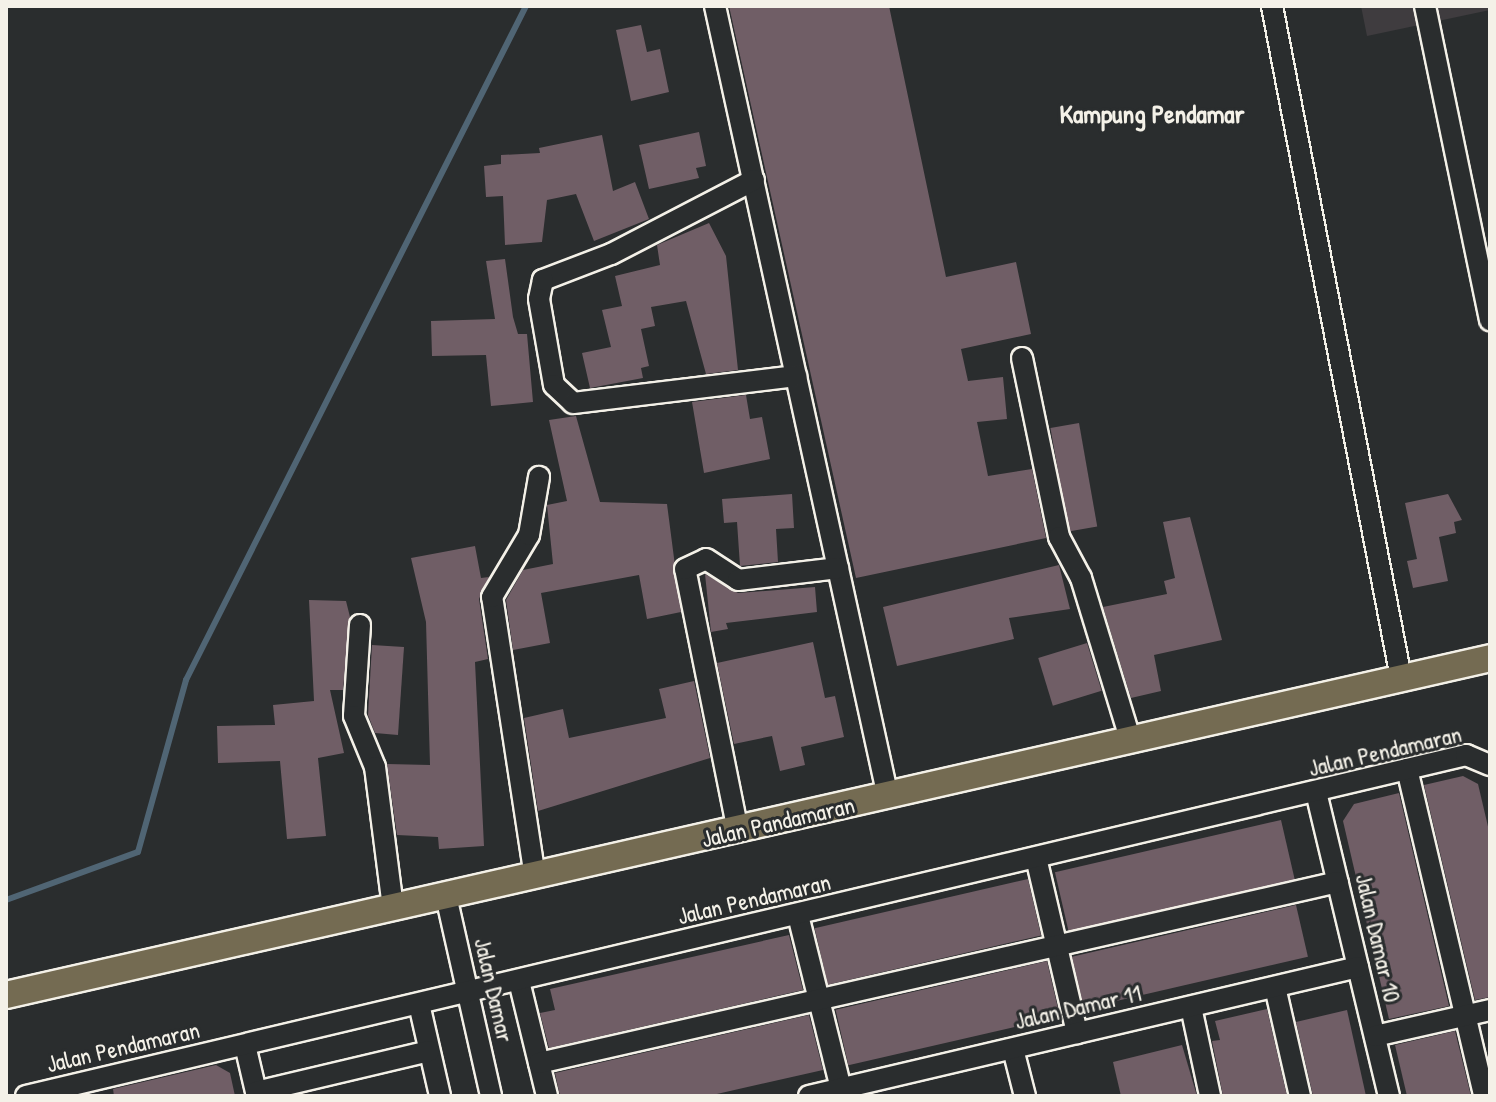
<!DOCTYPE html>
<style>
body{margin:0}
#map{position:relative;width:1496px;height:1102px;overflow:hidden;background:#2a2d2e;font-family:"Patrick Hand",sans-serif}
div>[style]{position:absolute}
.built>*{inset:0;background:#3f3c3f}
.stream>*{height:6px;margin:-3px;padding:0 3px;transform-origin:3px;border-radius:3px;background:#506574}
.building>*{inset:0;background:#705e66;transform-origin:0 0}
.roads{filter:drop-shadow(2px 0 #f4f1e8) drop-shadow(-2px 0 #f4f1e8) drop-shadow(0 2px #f4f1e8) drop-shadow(0 -2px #f4f1e8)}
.minor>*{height:20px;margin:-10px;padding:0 10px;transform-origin:10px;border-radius:10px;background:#2a2d2e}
.major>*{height:26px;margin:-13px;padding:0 13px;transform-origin:13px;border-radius:13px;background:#746b52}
span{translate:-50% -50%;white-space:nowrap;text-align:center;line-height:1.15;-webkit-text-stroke:6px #2a2d2e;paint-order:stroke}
.street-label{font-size:24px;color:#f4f1e8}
.neighbourhood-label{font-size:26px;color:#f4f1e8;font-weight:700}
.frame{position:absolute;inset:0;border:8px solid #f4f1e8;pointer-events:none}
</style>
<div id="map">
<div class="built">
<div style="clip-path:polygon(1361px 6px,1490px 6px,1490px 10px,1367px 36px)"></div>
</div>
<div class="stream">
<div style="left:6px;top:900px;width:140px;rotate:-20deg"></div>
<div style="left:138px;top:852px;width:179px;rotate:-74.4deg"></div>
<div style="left:186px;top:680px;width:755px;rotate:-63.23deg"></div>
</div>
<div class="building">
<div style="clip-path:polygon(729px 6px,889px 6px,946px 277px,1016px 262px,1031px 334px,961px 349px,968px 381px,1003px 377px,1007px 419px,977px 422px,988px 476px,1032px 469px,1046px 538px,856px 578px)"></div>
<div style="clip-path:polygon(641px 25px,647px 52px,660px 49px,669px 92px,631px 101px,616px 30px)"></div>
<div style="clip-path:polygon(699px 132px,706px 166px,696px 168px,699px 178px,649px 189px,639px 145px)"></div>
<div style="clip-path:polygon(602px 135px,613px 191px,635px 182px,649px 219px,594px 241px,576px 194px,547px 200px,542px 242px,505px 245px,503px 196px,486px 197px,484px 166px,501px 164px,501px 155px,540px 153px,539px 148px)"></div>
<div style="clip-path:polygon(709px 223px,726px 256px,738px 370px,706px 374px,686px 301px,651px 307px,655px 326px,641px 329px,649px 366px,641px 368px,643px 378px,590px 388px,582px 353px,611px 347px,602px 310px,622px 306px,615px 276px,660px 265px,657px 245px)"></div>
<div style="clip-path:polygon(505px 259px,513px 317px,518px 334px,527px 334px,533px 402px,491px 406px,486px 355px,432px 356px,431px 321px,495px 319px,486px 261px)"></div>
<div style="clip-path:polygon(746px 395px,750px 419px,762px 417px,770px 459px,704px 473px,692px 402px)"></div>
<div style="clip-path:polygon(576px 416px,600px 502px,667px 504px,681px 612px,647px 619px,639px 575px,541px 593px,550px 643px,513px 650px,506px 600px,523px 570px,553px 564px,547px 505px,567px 501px,549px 420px)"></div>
<div style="left:1079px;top:423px;width:105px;height:29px;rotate:80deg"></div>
<div style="clip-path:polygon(792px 494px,794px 528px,776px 529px,778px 562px,740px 566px,737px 522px,724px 523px,722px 499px)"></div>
<div style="clip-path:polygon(1448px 494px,1462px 520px,1454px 522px,1456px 533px,1439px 537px,1448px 581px,1413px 588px,1407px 561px,1417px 559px,1405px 503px)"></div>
<div style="clip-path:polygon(1190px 517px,1222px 640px,1154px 655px,1161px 691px,1131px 698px,1103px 607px,1167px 594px,1164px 581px,1175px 578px,1163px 522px)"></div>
<div style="clip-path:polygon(475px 546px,481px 578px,489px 577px,479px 599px,488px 659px,475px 662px,484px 846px,439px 849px,438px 837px,397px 835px,387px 764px,430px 765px,426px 622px,411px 558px)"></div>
<div style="clip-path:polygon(1059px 565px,1070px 609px,1009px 618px,1014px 639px,897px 666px,883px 607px)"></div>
<div style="clip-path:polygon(705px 574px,738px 593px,815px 587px,817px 612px,726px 623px,728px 629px,711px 632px)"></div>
<div style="clip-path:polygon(309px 600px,346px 601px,350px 617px,343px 690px,330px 690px,344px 753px,318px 758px,326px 836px,287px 839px,280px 761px,218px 763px,217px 726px,275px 725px,273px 705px,314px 701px)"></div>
<div style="clip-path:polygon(813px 642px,825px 698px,835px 696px,844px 737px,801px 747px,805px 765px,780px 771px,772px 736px,734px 744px,717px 663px)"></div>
<div style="left:1087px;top:643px;width:50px;height:51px;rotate:73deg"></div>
<div style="clip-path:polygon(372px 645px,404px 647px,398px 735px,375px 733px,368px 715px)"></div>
<div style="clip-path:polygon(694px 681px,710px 758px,538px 811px,524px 718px,563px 709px,569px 738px,666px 718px,659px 689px)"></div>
<div style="clip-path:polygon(1463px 776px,1478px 784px,1490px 835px,1490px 997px,1475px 1000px,1424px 785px)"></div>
<div style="clip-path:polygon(1399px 793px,1449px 1006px,1389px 1019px,1343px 821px,1354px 804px)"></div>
<div style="left:1281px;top:820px;width:61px;height:232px;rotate:77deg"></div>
<div style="left:1028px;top:879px;width:58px;height:219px;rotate:77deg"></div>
<div style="left:1296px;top:905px;width:53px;height:230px;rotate:77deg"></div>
<div style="clip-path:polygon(789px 935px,803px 990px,549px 1048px,540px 1013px,555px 1010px,550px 989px)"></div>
<div style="left:1047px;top:961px;width:57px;height:217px;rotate:77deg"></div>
<div style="clip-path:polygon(1267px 1009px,1287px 1096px,1223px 1096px,1212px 1041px,1220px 1040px,1215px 1021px)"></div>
<div style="clip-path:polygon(1347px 1010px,1366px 1096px,1313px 1096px,1296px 1022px)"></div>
<div style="clip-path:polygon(809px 1015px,823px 1070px,708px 1096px,560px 1096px,555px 1073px)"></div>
<div style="clip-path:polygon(1455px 1031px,1471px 1096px,1407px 1096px,1395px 1045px)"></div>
<div style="clip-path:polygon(1182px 1045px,1197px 1096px,1121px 1096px,1113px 1062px)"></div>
<div style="clip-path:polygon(216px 1065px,230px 1073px,235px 1096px,114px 1096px,113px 1089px)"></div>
</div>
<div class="roads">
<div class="minor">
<div style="left:715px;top:6px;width:810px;rotate:77.66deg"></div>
<div style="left:1272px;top:6px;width:684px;rotate:79.13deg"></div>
<div style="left:1425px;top:6px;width:321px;rotate:78.3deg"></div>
<div style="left:754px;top:180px;width:161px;rotate:152.6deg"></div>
<div style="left:611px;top:254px;width:73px;rotate:159.1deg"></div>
<div style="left:543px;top:280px;width:19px;rotate:102deg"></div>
<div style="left:539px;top:299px;width:87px;rotate:80.1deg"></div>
<div style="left:554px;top:385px;width:26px;rotate:43deg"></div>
<div style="left:573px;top:403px;width:225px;rotate:-6.9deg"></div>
<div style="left:1022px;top:358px;width:183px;rotate:78.3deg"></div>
<div style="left:1059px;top:537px;width:47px;rotate:61.8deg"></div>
<div style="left:1081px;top:578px;width:171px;rotate:73deg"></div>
<div style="left:360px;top:625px;width:91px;rotate:93.8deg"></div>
<div style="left:354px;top:716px;width:55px;rotate:67.6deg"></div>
<div style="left:375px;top:767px;width:142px;rotate:82.7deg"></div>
<div style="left:1407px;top:769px;width:336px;rotate:76.7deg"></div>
<div style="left:1316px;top:792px;width:313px;rotate:76.5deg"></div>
<div style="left:738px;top:831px;width:267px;rotate:-101.4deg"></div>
<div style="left:685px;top:569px;width:23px;rotate:-25deg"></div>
<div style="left:706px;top:559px;width:38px;rotate:33deg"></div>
<div style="left:738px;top:580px;width:101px;rotate:-6.8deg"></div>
<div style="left:1037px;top:862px;width:176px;rotate:76.8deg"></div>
<div style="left:535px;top:877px;width:283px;rotate:-98.7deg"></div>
<div style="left:492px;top:597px;width:72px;rotate:-59.2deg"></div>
<div style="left:529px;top:535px;width:59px;rotate:-80.2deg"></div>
<div style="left:446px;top:896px;width:205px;rotate:77.3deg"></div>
<div style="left:798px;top:915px;width:179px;rotate:76.1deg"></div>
<div style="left:519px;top:981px;width:118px;rotate:76.3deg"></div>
<div style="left:1275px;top:987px;width:112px;rotate:77.1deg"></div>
<div style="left:419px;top:1004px;width:94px;rotate:77.1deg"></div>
<div style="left:1191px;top:1007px;width:91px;rotate:77.9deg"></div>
<div style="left:1375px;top:1036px;width:118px;rotate:-12.7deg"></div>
<div style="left:245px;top:1045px;width:52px;rotate:76.8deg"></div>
<div style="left:1013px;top:1049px;width:49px;rotate:75.7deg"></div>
<div style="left:539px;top:1063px;width:819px;rotate:-12.76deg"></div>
<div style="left:256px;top:1092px;width:178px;rotate:-13.3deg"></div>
<div style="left:26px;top:1096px;width:1480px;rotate:-13.32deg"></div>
<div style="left:1466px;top:755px;width:26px;rotate:23deg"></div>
<div style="left:809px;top:1096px;width:564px;rotate:-13.22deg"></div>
</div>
<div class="major">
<div style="left:6px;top:995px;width:1522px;rotate:-12.79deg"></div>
</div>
</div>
<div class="street-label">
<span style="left:1385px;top:751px;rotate:-13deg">Jalan Pendamaran</span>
<span style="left:778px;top:822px;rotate:-13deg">Jalan Pandamaran</span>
<span style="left:754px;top:899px;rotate:-13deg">Jalan Pendamaran</span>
<span style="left:1378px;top:938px;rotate:77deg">Jalan Damar 10</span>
<span style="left:494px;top:990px;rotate:77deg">Jalan Damar</span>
<span style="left:1078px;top:1007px;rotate:-13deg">Jalan Damar 11</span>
<span style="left:123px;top:1047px;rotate:-13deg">Jalan Pendamaran</span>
</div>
<div class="neighbourhood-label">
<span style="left:1152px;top:114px">Kampung Pendamar</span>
</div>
<div class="frame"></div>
</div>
